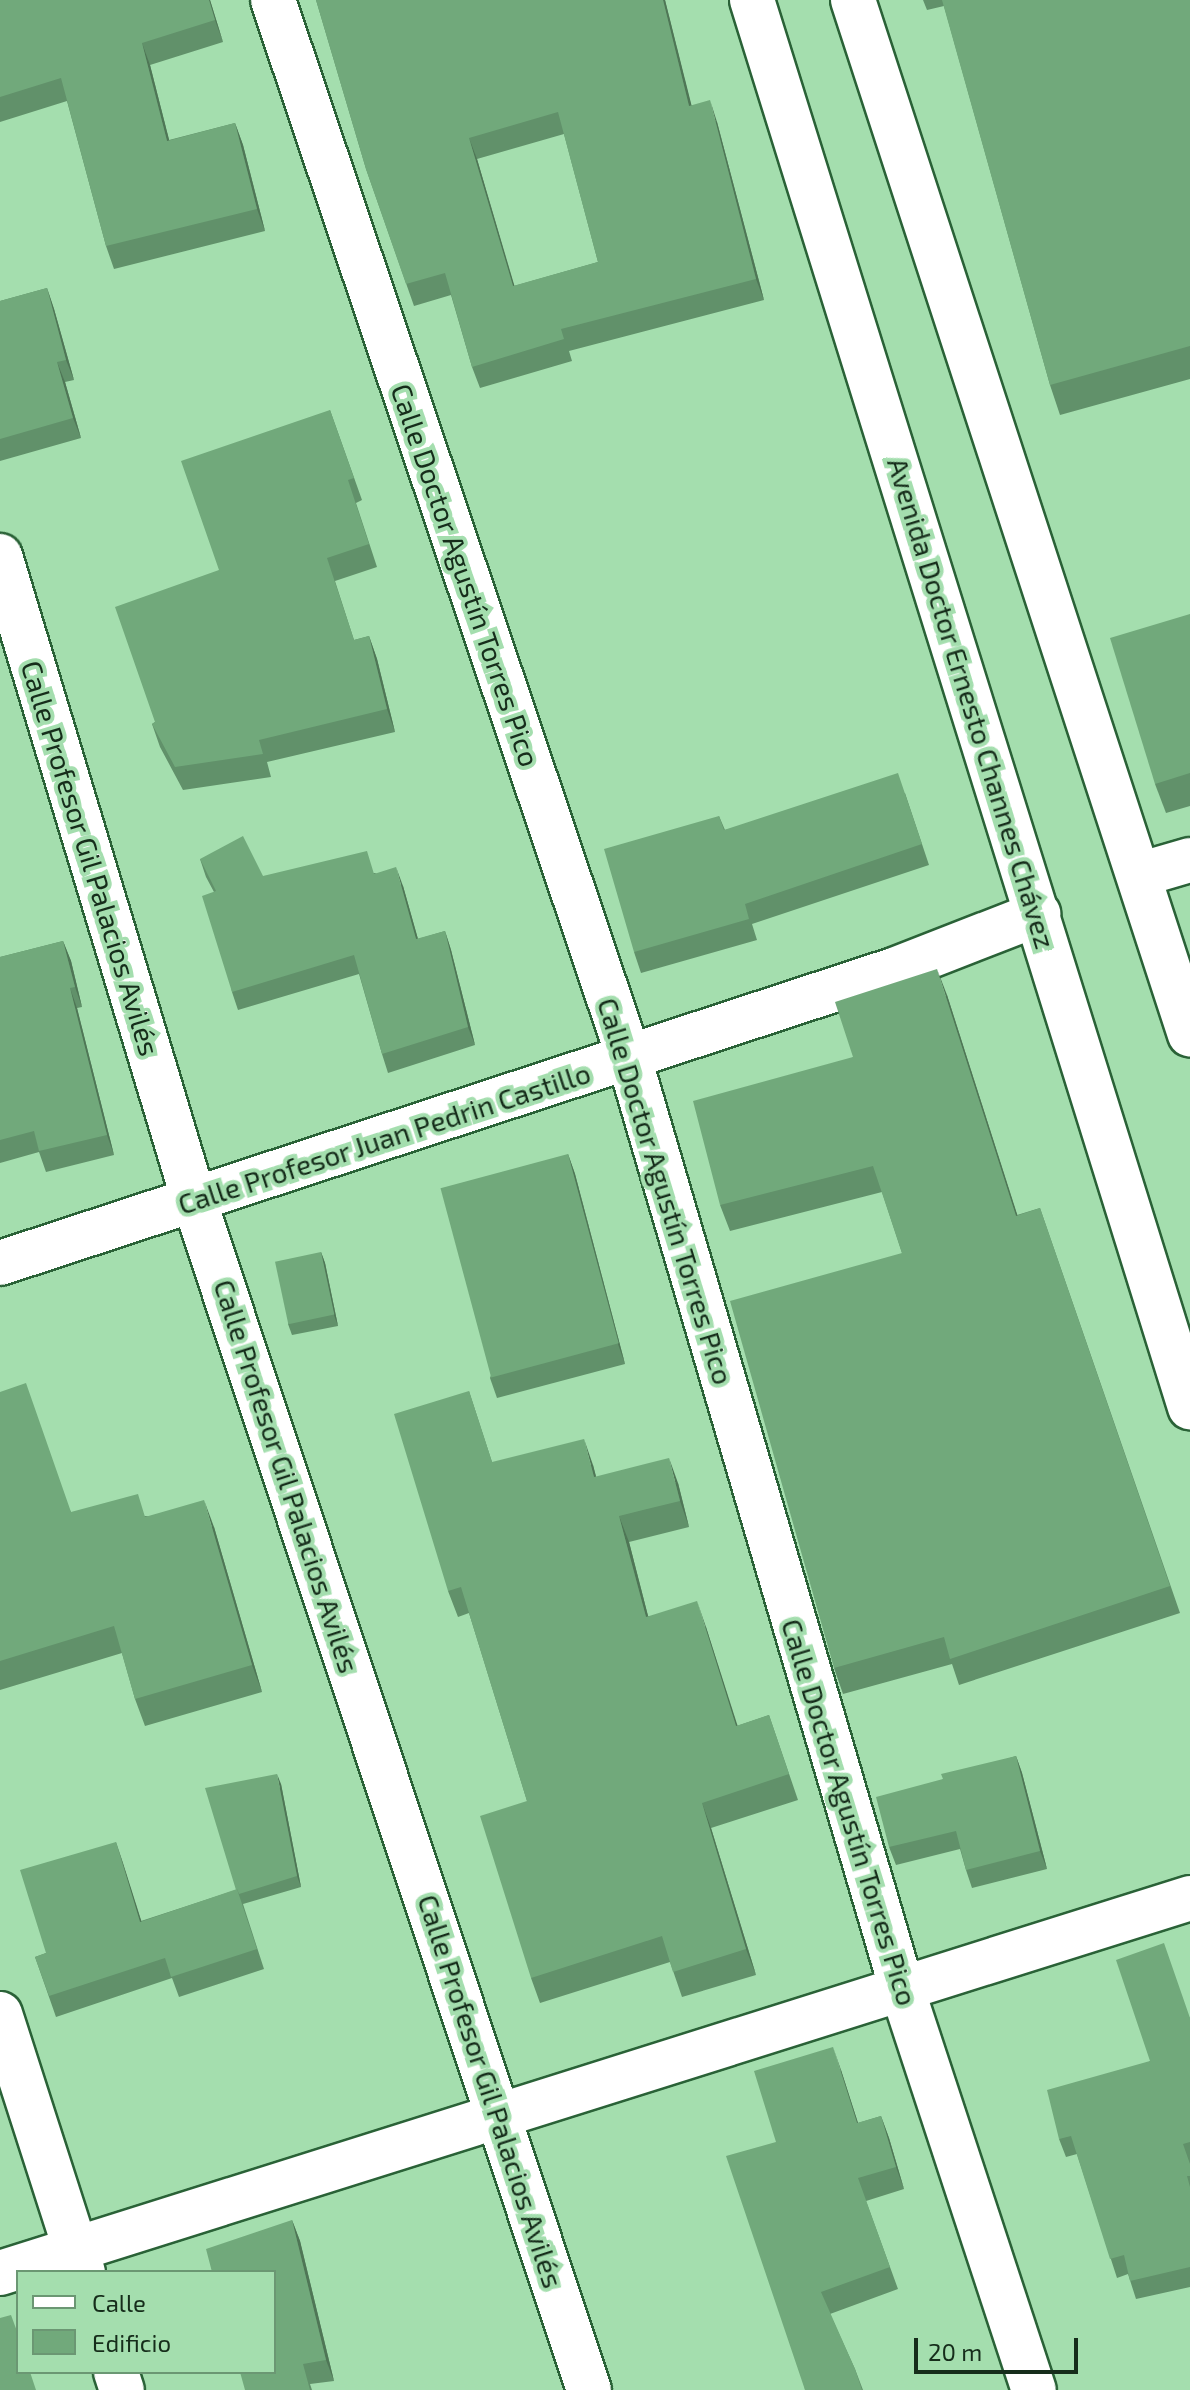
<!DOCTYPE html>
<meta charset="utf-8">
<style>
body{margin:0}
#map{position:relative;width:1190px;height:2390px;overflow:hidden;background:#a4deae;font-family:"Exo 2",sans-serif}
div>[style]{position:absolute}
.roads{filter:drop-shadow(2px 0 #2a6237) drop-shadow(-2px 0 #2a6237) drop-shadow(0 2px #2a6237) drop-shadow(0 -2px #2a6237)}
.minor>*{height:44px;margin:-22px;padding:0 22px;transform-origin:22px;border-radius:22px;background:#fff}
.tertiary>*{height:44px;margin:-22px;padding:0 22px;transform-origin:22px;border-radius:22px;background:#fff}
.wall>*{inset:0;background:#61916a}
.shaded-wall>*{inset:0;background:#4f7656}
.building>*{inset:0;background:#71a97b;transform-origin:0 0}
span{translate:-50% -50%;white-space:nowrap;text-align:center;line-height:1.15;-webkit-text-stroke:8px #a4deae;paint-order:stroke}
.street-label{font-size:28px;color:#162d1b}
.legend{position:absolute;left:16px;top:2270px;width:260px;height:104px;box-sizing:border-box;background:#a4deae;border:2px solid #6b9773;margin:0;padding:10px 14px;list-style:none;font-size:24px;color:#162d1b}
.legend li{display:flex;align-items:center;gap:16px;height:40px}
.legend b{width:40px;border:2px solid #6b9773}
.scale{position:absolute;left:914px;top:2338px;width:164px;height:36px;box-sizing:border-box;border:4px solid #162d1b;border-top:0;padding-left:10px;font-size:24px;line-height:28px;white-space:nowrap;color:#162d1b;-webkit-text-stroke:6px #a4deae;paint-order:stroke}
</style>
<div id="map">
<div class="roads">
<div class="minor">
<div style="left:273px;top:0;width:1116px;rotate:71.4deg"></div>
<div style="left:629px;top:1058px;width:970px;rotate:73.66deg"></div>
<div style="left:902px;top:1989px;width:422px;rotate:71.8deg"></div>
<div style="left:0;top:556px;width:673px;rotate:73.24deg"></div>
<div style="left:194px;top:1200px;width:1254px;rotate:71.64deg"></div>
<div style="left:1142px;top:874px;width:50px;rotate:-16.3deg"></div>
<div style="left:0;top:1263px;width:941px;rotate:-18.15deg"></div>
<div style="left:894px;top:970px;width:155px;rotate:-21.3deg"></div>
<div style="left:0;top:2014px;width:271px;rotate:72.2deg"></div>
<div style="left:0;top:2273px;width:1248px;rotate:-17.49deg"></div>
<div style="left:116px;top:2372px;width:19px;rotate:72deg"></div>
</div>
<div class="tertiary">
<div style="left:752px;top:0;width:1474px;rotate:72.71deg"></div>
<div style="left:853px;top:0;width:1088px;rotate:71.96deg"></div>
</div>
</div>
<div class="wall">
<div style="clip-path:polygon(0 0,210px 0,223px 42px,150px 65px,169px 140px,235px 123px,243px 145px,265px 231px,114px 269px,106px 246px,67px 101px,0 122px)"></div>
<div style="clip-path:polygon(evenodd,316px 0,665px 0,691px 105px,717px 122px,764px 300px,569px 351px,572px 361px,480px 388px,472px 367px,451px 295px,414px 306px,366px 169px,316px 0,564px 134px,598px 262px,514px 286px,477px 159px,564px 134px)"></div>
<div style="clip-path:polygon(923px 0,1190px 0,1190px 379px,1060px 415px,1050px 385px,944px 6px,927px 10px)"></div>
<div style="clip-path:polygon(47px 288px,54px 309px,74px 380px,65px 382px,81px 438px,0 461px,0 301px)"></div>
<div style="clip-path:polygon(330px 410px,362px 500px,356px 503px,377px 567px,335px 581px,354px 640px,369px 636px,377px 659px,395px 732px,267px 762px,271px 777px,183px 790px,160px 747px,152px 724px,155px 722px,219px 570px)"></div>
<div style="clip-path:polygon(1190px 614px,1190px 806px,1166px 813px,1155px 784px)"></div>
<div style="clip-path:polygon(905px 793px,929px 865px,752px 924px,757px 940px,641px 973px,634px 952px,719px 816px,725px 830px)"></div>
<div style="clip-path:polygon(200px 859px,263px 876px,375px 873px,403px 886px,418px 939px,445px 931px,451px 950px,475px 1045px,388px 1073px,382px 1054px,359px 974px,238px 1010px,232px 992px,214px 892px,206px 877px)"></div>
<div style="clip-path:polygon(63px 941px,71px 961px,82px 1007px,77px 1008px,114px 1155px,46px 1172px,39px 1152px,0 1163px,0 957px)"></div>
<div style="clip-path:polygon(947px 995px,1017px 1215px,1040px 1208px,1180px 1613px,959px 1685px,952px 1664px,843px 1694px,834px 1668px,902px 1253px,882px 1192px,730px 1231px,720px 1205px,853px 1057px)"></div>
<div style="clip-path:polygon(568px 1154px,575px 1174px,625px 1364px,497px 1398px,490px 1378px)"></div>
<div style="clip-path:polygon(321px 1252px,325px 1263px,338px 1326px,292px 1335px,288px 1324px)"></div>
<div style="clip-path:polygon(469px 1391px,492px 1462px,593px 1465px,596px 1477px,678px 1483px,689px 1527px,629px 1542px,648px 1616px,706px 1627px,737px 1726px,769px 1715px,798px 1800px,711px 1828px,756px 1975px,682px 1997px,670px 1962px,540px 2003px,531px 1978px,527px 1801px,469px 1613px,458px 1617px,448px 1591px)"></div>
<div style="clip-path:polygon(0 1392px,71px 1512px,146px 1516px,214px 1527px,262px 1692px,145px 1726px,135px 1699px,122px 1653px,0 1690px)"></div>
<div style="clip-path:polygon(1016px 1756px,1022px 1773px,1047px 1869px,972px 1888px,966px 1870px,960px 1849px,896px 1865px,889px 1847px,943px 1779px)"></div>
<div style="clip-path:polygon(281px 1784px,301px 1887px,243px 1904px,264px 1969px,179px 1997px,172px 1978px,56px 2017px,35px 1957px,46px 1953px,116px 1842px,141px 1921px,236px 1890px)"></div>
<div style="clip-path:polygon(1190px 2017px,1190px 2287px,1136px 2299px,1128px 2274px,1117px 2278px,1077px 2154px,1066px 2157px,1059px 2139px,1150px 2061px)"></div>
<div style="clip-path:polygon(841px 2070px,858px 2123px,881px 2116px,889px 2138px,904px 2189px,866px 2201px,898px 2289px,830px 2314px,855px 2369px,863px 2390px,805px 2390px,776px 2142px)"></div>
<div style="clip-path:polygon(292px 2220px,300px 2241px,334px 2381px,310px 2384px,312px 2390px,245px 2390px)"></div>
</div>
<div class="shaded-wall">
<div style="clip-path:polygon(209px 0,210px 0,223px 42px,215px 20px)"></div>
<div style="clip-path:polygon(663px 0,665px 0,697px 127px,689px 106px)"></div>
<div style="clip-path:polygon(142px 43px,150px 65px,175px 163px,167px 141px)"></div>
<div style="clip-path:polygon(710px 100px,717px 122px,764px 300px,756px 279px)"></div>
<div style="clip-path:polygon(235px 123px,243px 145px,265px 231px,257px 209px)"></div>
<div style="clip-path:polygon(469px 138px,477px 159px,521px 308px,513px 286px)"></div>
<div style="clip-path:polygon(47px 288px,54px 309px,74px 380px,66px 360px)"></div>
<div style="clip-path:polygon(57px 362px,65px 382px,81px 438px,73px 418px)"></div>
<div style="clip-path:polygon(369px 636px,377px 659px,395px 732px,387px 709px)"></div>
<div style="clip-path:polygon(396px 867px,403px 886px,423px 957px,416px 939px)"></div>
<div style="clip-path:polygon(445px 931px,451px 950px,475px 1045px,468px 1027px)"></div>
<div style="clip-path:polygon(63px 941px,71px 961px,82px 1007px,75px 987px)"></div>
<div style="clip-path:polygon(937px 969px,947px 995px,1026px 1242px,1016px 1216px)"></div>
<div style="clip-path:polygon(70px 988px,77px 1008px,114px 1155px,107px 1135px)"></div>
<div style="clip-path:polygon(568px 1154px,575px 1174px,625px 1364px,618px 1344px)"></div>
<div style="clip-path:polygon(321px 1252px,325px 1263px,338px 1326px,334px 1315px)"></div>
<div style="clip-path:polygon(584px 1439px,593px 1465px,603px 1503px,594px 1477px)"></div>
<div style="clip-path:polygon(669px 1458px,678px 1483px,689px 1527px,680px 1501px)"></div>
<div style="clip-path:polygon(204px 1500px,214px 1527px,262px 1692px,252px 1665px)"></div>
<div style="clip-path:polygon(619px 1516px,629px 1542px,655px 1643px,646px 1617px)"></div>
<div style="clip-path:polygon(697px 1601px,706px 1627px,746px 1752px,736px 1726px)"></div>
<div style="clip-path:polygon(1016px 1756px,1022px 1773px,1047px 1869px,1040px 1851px)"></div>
<div style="clip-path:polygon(277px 1774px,281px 1784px,301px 1887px,297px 1876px)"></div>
<div style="clip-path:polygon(702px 1803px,711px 1828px,756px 1975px,746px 1949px)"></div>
<div style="clip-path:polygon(116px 1842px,123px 1863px,148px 1942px,140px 1922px)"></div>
<div style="clip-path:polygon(833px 2047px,841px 2070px,865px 2145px,857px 2123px)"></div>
<div style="clip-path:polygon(881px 2116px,889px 2138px,904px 2189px,896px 2167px)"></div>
<div style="clip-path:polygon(292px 2220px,300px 2241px,334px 2381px,326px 2360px)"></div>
</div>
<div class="building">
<div style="clip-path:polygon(0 0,209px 0,215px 20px,142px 43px,167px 141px,235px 123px,257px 209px,106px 246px,61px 78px,0 97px)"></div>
<div style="clip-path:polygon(evenodd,316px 0,663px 0,689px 106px,710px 100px,756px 279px,561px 329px,564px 339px,472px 367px,445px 273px,406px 284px,366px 169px,316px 0,558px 112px,598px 262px,513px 286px,469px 138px,558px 112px)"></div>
<div style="clip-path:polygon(942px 0,1190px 0,1190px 346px,1050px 385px)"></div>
<div style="clip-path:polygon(47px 288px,66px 360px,57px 362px,73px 418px,0 439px,0 301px)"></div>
<div style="clip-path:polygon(330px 410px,354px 478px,348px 480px,369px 544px,327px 558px,354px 640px,369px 636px,387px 709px,259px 740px,263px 754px,175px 767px,152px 724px,155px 722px,115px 607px,219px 570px,181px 461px)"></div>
<div style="clip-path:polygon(1190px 614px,1190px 773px,1155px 784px,1110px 638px)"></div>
<div style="clip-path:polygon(898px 773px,922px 844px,745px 904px,749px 919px,634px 952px,604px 849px,719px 816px,724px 830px)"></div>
<div style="clip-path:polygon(243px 836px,263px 876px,367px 851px,374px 874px,396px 867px,416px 939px,445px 931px,468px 1027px,382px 1054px,354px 955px,232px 992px,202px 896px,216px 891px,200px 859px)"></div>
<div style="clip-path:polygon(63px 941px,75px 987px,70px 988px,107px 1135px,39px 1151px,34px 1131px,0 1140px,0 957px)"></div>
<div style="clip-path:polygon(937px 969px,1016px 1216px,1040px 1208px,1170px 1586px,950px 1659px,944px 1637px,834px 1668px,730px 1301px,902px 1253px,873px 1166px,720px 1205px,693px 1101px,853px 1057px,835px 1002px)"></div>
<div style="left:568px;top:1154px;width:196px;height:132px;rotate:75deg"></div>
<div style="left:321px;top:1252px;width:64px;height:47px;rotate:78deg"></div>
<div style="clip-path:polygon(26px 1383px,71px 1512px,138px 1494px,145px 1517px,204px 1500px,252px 1665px,135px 1699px,114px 1626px,0 1661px,0 1392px)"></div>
<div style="clip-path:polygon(469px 1391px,492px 1462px,584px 1439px,594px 1477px,669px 1458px,680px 1501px,619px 1516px,646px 1617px,697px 1601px,736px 1726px,769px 1715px,789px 1774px,702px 1803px,746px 1949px,673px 1972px,662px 1936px,531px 1978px,480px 1816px,527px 1801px,461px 1587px,448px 1591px,394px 1414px)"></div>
<div style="clip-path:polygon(1016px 1756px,1040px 1851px,966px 1870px,956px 1831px,889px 1847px,876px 1797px,943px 1779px,941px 1774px)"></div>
<div style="clip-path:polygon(277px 1774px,297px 1876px,239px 1894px,237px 1889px,236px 1890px,205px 1788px)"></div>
<div style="clip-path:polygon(116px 1842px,140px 1922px,237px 1889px,257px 1949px,171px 1977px,165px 1958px,49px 1996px,35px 1957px,46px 1953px,20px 1870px)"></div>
<div style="clip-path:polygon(1164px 1943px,1190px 2018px,1190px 2142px,1183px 2144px,1190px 2164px,1190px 2176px,1187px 2176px,1190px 2187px,1190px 2267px,1130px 2281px,1124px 2255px,1110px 2259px,1071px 2136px,1059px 2139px,1047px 2090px,1150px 2061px,1116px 1960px)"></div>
<div style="clip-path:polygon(833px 2047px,857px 2123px,881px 2116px,896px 2167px,858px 2178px,890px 2267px,821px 2292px,855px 2369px,862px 2390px,805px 2390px,726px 2156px,776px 2142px,754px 2071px)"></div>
<div style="clip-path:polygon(292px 2220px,326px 2360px,303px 2364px,310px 2390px,245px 2390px,240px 2372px,274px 2372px,274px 2272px,212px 2272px,206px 2249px)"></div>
<div style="clip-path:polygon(11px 2315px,18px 2334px,18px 2372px,30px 2372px,36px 2390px,0 2390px,0 2318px)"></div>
</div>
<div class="street-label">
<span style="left:466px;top:575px;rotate:71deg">Calle Doctor Agustín Torres Pico</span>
<span style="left:972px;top:703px;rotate:73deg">Avenida Doctor Ernesto Channes Chávez</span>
<span style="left:91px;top:858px;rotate:73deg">Calle Profesor Gil Palacios Avilés</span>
<span style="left:384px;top:1138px;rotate:-18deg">Calle Profesor Juan Pedrin Castillo</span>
<span style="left:666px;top:1191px;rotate:73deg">Calle Doctor Agustín Torres Pico</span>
<span style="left:287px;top:1476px;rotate:72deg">Calle Profesor Gil Palacios Avilés</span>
<span style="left:850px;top:1812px;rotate:73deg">Calle Doctor Agustín Torres Pico</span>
<span style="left:491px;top:2091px;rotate:72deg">Calle Profesor Gil Palacios Avilés</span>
</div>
<ul class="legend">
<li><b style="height:10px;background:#fff"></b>Calle</li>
<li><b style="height:22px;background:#71a97b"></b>Edificio</li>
</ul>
<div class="scale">20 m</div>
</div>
